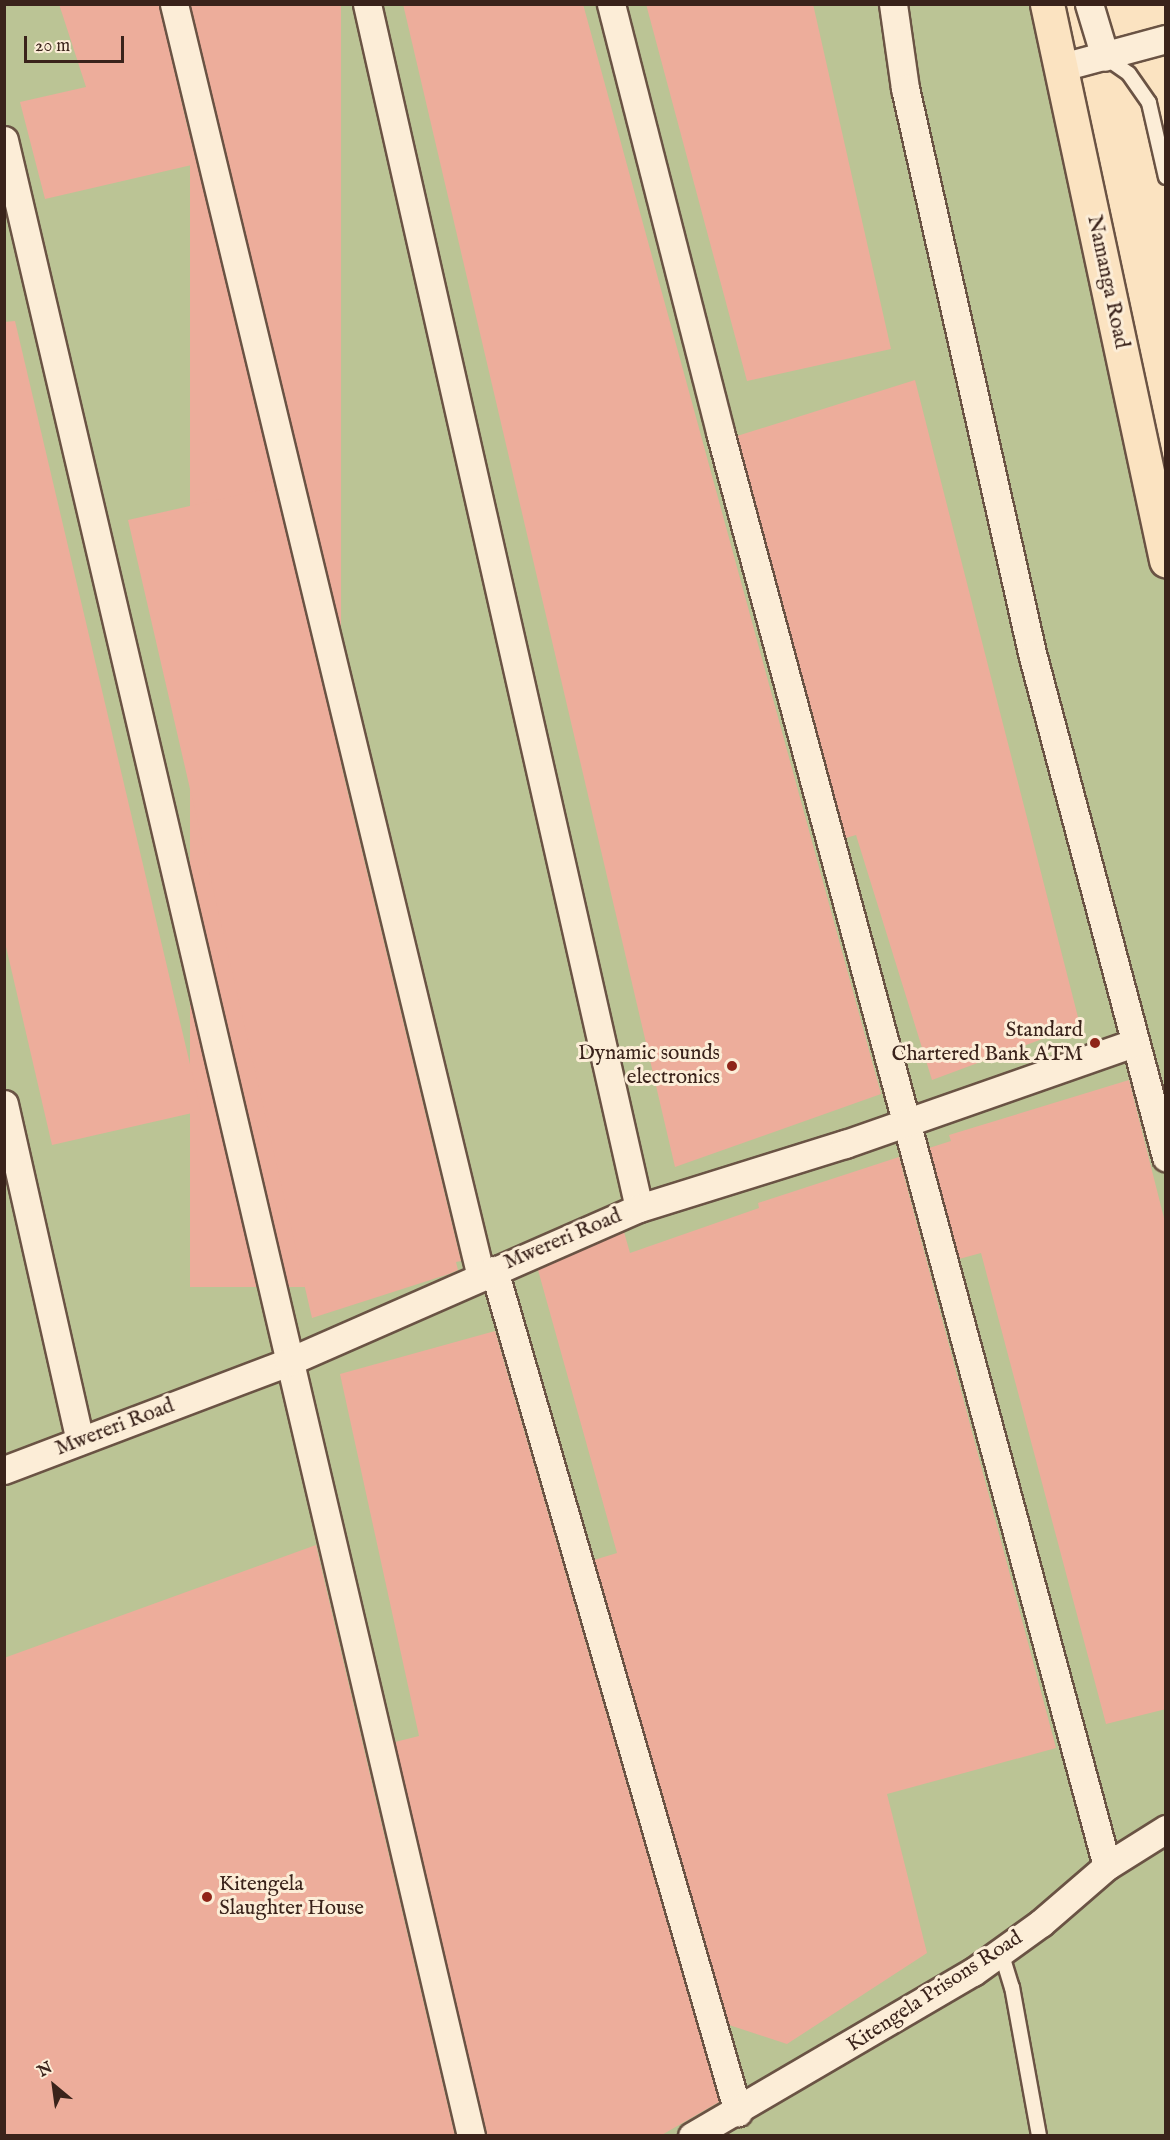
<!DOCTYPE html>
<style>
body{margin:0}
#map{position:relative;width:1170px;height:2140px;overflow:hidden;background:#fbe3c1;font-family:"IM FELL English",serif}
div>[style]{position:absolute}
.green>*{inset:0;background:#bbc495}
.building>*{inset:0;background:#edad9b;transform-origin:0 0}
.roads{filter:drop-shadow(2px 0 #6a5344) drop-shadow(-2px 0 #6a5344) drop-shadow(0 2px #6a5344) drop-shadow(0 -2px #6a5344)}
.service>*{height:14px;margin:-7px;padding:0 7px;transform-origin:7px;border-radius:7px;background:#fcedd7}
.minor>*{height:27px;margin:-13.5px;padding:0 13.5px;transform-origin:13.5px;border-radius:13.5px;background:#fcedd7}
.trunk>*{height:33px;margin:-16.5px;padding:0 16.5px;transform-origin:16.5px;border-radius:16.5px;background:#fbe3c1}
.dots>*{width:16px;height:16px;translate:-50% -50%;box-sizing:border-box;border:3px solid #fcedd7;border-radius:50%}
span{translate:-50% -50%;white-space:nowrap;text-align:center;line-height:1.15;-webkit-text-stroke:6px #fcedd7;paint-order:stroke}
.street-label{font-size:21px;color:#3a231b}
.poi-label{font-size:21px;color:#3a231b}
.right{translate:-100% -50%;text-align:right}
.left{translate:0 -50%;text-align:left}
.frame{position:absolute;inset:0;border:6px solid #3a231b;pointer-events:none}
.north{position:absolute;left:24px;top:2056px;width:60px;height:60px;-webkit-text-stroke:4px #fcedd7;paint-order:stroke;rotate:331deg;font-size:16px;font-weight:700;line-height:24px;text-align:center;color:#3a231b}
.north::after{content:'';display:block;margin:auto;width:21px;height:27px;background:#3a231b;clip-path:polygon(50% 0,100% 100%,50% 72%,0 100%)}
.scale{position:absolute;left:24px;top:36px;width:100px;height:27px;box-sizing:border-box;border:3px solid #3a231b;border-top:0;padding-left:8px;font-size:18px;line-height:21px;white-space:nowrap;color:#3a231b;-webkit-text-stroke:4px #fcedd7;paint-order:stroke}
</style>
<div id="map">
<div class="green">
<div style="clip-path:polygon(5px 5px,1047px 5px,1165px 560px,1165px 2135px,5px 2136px)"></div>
</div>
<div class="building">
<div style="clip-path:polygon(59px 4px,159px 4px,196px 164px,45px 199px,20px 102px,86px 87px)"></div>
<div style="left:190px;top:4px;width:151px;height:1283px"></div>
<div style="clip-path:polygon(403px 4px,583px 4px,881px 1094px,675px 1167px)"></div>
<div style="clip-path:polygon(646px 4px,813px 4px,891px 349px,747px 381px)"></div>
<div style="clip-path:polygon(15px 321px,201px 1111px,52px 1145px,4px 938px,4px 322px)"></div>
<div style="clip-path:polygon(915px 380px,1080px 1025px,932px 1080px,856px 835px,846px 838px,737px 436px)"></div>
<div style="clip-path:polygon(274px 487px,461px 1261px,456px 1262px,458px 1270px,449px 1274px,312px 1318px,128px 520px)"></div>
<div style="clip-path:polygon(1129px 1080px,1166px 1226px,1166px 1709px,1106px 1724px,981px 1253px,959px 1259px,929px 1148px,951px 1141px,949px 1135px)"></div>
<div style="clip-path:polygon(899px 1157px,1056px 1748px,887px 1794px,927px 1953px,787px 2044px,729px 2025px,594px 1560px,617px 1553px,538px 1270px,624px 1232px,630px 1253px,759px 1208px,758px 1203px)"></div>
<div style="clip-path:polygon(495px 1331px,719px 2102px,660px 2136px,486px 2136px,395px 1742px,419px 1736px,340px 1374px)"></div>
<div style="clip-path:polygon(316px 1545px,455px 2136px,4px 2136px,4px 1658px)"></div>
</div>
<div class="roads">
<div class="service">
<div style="left:1105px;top:57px;width:29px;rotate:35deg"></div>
<div style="left:1129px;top:74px;width:35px;rotate:55deg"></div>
<div style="left:1149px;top:103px;width:76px;rotate:77.1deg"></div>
<div style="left:1001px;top:1952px;width:37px;rotate:73deg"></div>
<div style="left:1012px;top:1987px;width:151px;rotate:79.7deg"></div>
</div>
<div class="minor">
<div style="left:174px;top:4px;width:1309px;rotate:76.44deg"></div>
<div style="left:367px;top:4px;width:1234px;rotate:77.27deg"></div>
<div style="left:611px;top:4px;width:442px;rotate:75.7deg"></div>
<div style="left:720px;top:432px;width:1485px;rotate:74.9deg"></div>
<div style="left:893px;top:4px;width:85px;rotate:81.9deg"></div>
<div style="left:905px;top:88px;width:579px;rotate:77.33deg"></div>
<div style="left:1032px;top:653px;width:522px;rotate:75.11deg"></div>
<div style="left:1089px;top:4px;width:55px;rotate:73.2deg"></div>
<div style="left:1062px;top:67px;width:108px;rotate:-15.1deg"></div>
<div style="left:4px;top:140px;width:2050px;rotate:76.83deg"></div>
<div style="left:4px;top:1104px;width:345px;rotate:77.3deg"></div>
<div style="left:494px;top:1270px;width:877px;rotate:73.84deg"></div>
<div style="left:4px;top:1470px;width:304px;rotate:-20.8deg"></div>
<div style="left:288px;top:1362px;width:383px;rotate:-23.7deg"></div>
<div style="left:639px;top:1208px;width:216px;rotate:-17.3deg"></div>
<div style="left:845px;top:1144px;width:306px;rotate:-19.3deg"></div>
<div style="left:692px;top:2136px;width:325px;rotate:-30.3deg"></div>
<div style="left:973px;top:1972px;width:84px;rotate:-35.8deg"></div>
<div style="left:1041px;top:1923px;width:87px;rotate:-40.8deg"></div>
<div style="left:1107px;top:1866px;width:70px;rotate:-32.1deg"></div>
</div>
<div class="trunk">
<div style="left:1047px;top:4px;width:569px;rotate:77.92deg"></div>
</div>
</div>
<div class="dots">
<div style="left:1095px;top:1043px;background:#8f2418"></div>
<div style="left:732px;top:1066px;background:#8f2418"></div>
<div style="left:207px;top:1897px;background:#8f2418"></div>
</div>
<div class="street-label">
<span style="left:1107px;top:282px;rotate:78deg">Namanga Road</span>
<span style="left:563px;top:1240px;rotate:-23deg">Mwereri Road</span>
<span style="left:115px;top:1428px;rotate:-21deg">Mwereri Road</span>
<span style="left:935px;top:1992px;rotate:-33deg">Kitengela Prisons Road</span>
</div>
<div class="poi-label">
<span class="right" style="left:1083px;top:1043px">Standard<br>Chartered Bank ATM</span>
<span class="right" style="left:720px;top:1066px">Dynamic sounds<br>electronics</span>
<span class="left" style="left:219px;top:1897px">Kitengela<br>Slaughter House</span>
</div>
<div class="frame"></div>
<div class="north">N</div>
<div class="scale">20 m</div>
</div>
